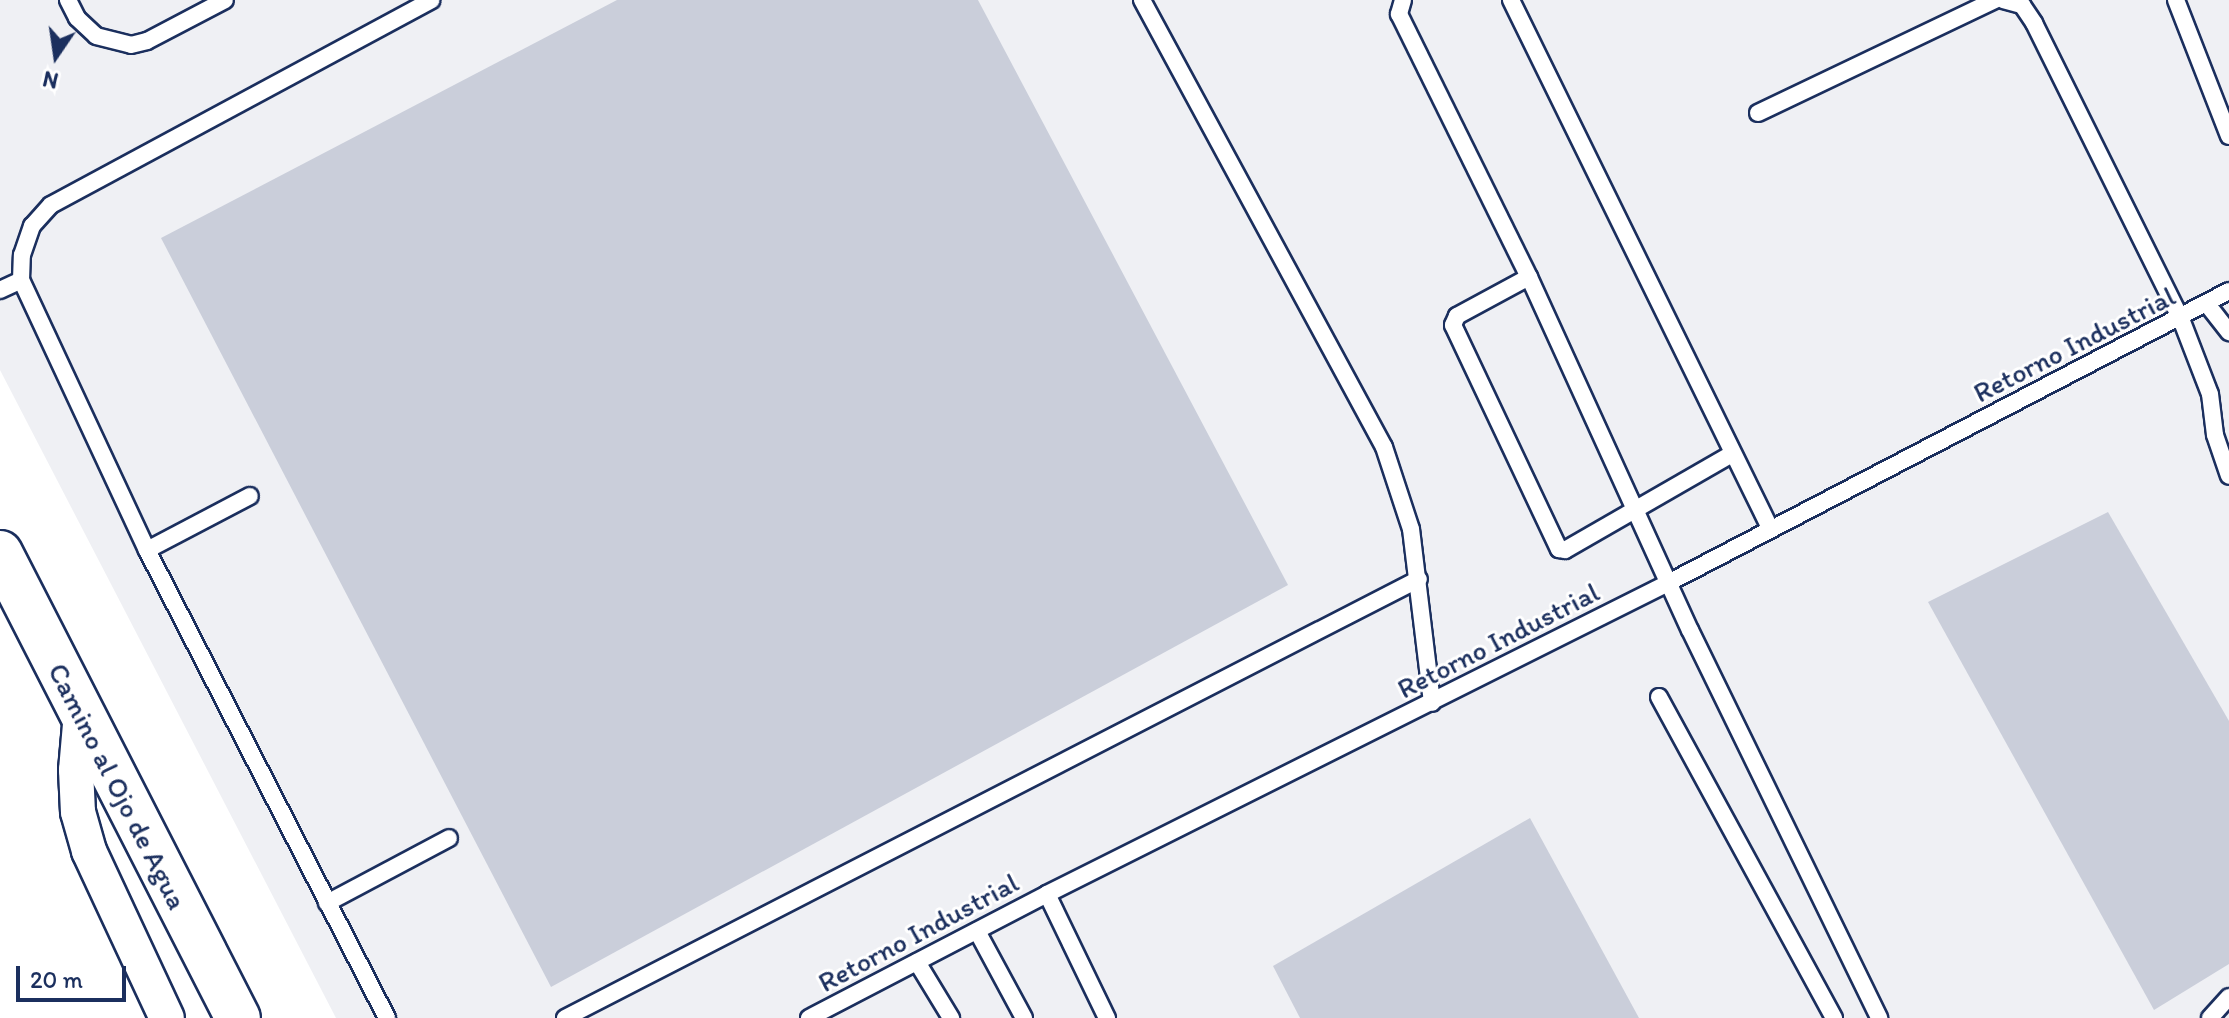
<!DOCTYPE html>
<style>
body{margin:0}
#map{position:relative;width:2229px;height:1018px;overflow:hidden;background:#fff;font-family:Itim,sans-serif}
div>[style]{position:absolute}
.built>*{inset:0;background:#eff0f4}
.building>*{inset:0;background:#caceda}
.roads{filter:drop-shadow(2px 0 #1b2f5e) drop-shadow(-2px 0 #1b2f5e) drop-shadow(0 2px #1b2f5e) drop-shadow(0 -2px #1b2f5e)}
.lane>*{height:16px;margin:-8px;padding:0 8px;transform-origin:8px;border-radius:8px;background:#fff}
.street>*{height:34px;margin:-17px;padding:0 17px;transform-origin:17px;border-radius:17px;background:#fff}
.secondary>*{height:44px;margin:-22px;padding:0 22px;transform-origin:22px;border-radius:22px;background:#fff}
span{translate:-50% -50%;white-space:nowrap;text-align:center;line-height:1.15;-webkit-text-stroke:6px #fff;paint-order:stroke}
.street-label{font-size:28px;color:#1b2f5e}
.north{position:absolute;left:16px;top:16px;width:80px;height:80px;-webkit-text-stroke:6px #fff;paint-order:stroke;rotate:193deg;font-size:22px;font-weight:700;line-height:32px;text-align:center;color:#1b2f5e}
.north::after{content:'';display:block;margin:auto;width:28px;height:36px;background:#1b2f5e;clip-path:polygon(50% 0,100% 100%,50% 72%,0 100%)}
.scale{position:absolute;left:16px;top:966px;width:110px;height:36px;box-sizing:border-box;border:4px solid #1b2f5e;border-top:0;padding-left:10px;font-size:24px;line-height:28px;white-space:nowrap;color:#1b2f5e;-webkit-text-stroke:6px #fff;paint-order:stroke}
</style>
<div id="map">
<div class="built">
<div style="clip-path:polygon(0 0,2229px 0,2229px 1018px,336px 1018px,0 370px)"></div>
</div>
<div class="building">
<div style="clip-path:polygon(617px 0,978px 0,1288px 585px,551px 987px,161px 238px)"></div>
<div style="clip-path:polygon(2108px 512px,2229px 721px,2229px 964px,2154px 1010px,1928px 602px)"></div>
<div style="clip-path:polygon(1530px 818px,1639px 1018px,1300px 1018px,1273px 966px)"></div>
</div>
<div class="roads">
<div class="lane">
<div style="left:68px;top:0;width:20px;rotate:63deg"></div>
<div style="left:77px;top:18px;width:26px;rotate:43deg"></div>
<div style="left:96px;top:36px;width:36px;rotate:14deg"></div>
<div style="left:131px;top:45px;width:16px;rotate:-14deg"></div>
<div style="left:147px;top:41px;width:88px;rotate:-27.7deg"></div>
<div style="left:1142px;top:0;width:508px;rotate:61.57deg"></div>
<div style="left:1384px;top:447px;width:86px;rotate:71.8deg"></div>
<div style="left:1411px;top:529px;width:175px;rotate:83.1deg"></div>
<div style="left:1403px;top:0;width:15px;rotate:106deg"></div>
<div style="left:1399px;top:14px;width:293px;rotate:63.7deg"></div>
<div style="left:1529px;top:277px;width:388px;rotate:65.5deg"></div>
<div style="left:1690px;top:630px;width:432px;rotate:64deg"></div>
<div style="left:1511px;top:0;width:588px;rotate:63.87deg"></div>
<div style="left:2003px;top:0;width:20px;rotate:15deg"></div>
<div style="left:2022px;top:5px;width:22px;rotate:56deg"></div>
<div style="left:2034px;top:23px;width:330px;rotate:63.6deg"></div>
<div style="left:2181px;top:319px;width:80px;rotate:68.9deg"></div>
<div style="left:2210px;top:394px;width:41px;rotate:83deg"></div>
<div style="left:2215px;top:435px;width:43px;rotate:71.1deg"></div>
<div style="left:2176px;top:0;width:146px;rotate:68.7deg"></div>
<div style="left:1758px;top:113px;width:263px;rotate:-25.5deg"></div>
<div style="left:1529px;top:277px;width:82px;rotate:151.6deg"></div>
<div style="left:1457px;top:316px;width:10px;rotate:114deg"></div>
<div style="left:1453px;top:325px;width:248px;rotate:64.7deg"></div>
<div style="left:1559px;top:549px;width:6px;rotate:9deg"></div>
<div style="left:1565px;top:550px;width:193px;rotate:-29.9deg"></div>
<div style="left:0;top:290px;width:23px;rotate:-25deg"></div>
<div style="left:2207px;top:304px;width:36px;rotate:52deg"></div>
<div style="left:147px;top:550px;width:116px;rotate:-27.7deg"></div>
<div style="left:1659px;top:697px;width:366px;rotate:61.4deg"></div>
<div style="left:1047px;top:894px;width:138px;rotate:64.2deg"></div>
<div style="left:327px;top:903px;width:138px;rotate:-28deg"></div>
<div style="left:977px;top:931px;width:99px;rotate:61.6deg"></div>
<div style="left:917px;top:962px;width:66px;rotate:58.7deg"></div>
<div style="left:387px;top:1018px;width:526px;rotate:-117.15deg"></div>
<div style="left:147px;top:550px;width:298px;rotate:-115deg"></div>
<div style="left:21px;top:280px;width:25px;rotate:-88deg"></div>
<div style="left:22px;top:255px;width:31px;rotate:-71deg"></div>
<div style="left:32px;top:226px;width:28px;rotate:-48deg"></div>
<div style="left:51px;top:205px;width:432px;rotate:-28.3deg"></div>
<div style="left:565px;top:1018px;width:960px;rotate:-27.21deg"></div>
<div style="left:809px;top:1018px;width:268px;rotate:-27.5deg"></div>
<div style="left:1047px;top:894px;width:695px;rotate:-26.6deg"></div>
<div style="left:1668px;top:583px;width:632px;rotate:-27.5deg"></div>
<div style="left:2210px;top:1018px;width:28px;rotate:-48deg"></div>
</div>
<div class="street">
<div style="left:81px;top:713px;width:57px;rotate:95deg"></div>
<div style="left:76px;top:770px;width:42px;rotate:87.3deg"></div>
<div style="left:78px;top:812px;width:41px;rotate:74.2deg"></div>
<div style="left:89px;top:851px;width:184px;rotate:65deg"></div>
</div>
<div class="secondary">
<div style="left:0;top:553px;width:522px;rotate:62.9deg"></div>
</div>
</div>
<div class="street-label">
<span style="left:2074px;top:344px;rotate:-27deg">Retorno Industrial</span>
<span style="left:1498px;top:640px;rotate:-27deg">Retorno Industrial</span>
<span style="left:118px;top:786px;rotate:63deg">Camino al Ojo de Agua</span>
<span style="left:918px;top:932px;rotate:-28deg">Retorno Industrial</span>
</div>
<div class="north">N</div>
<div class="scale">20 m</div>
</div>
